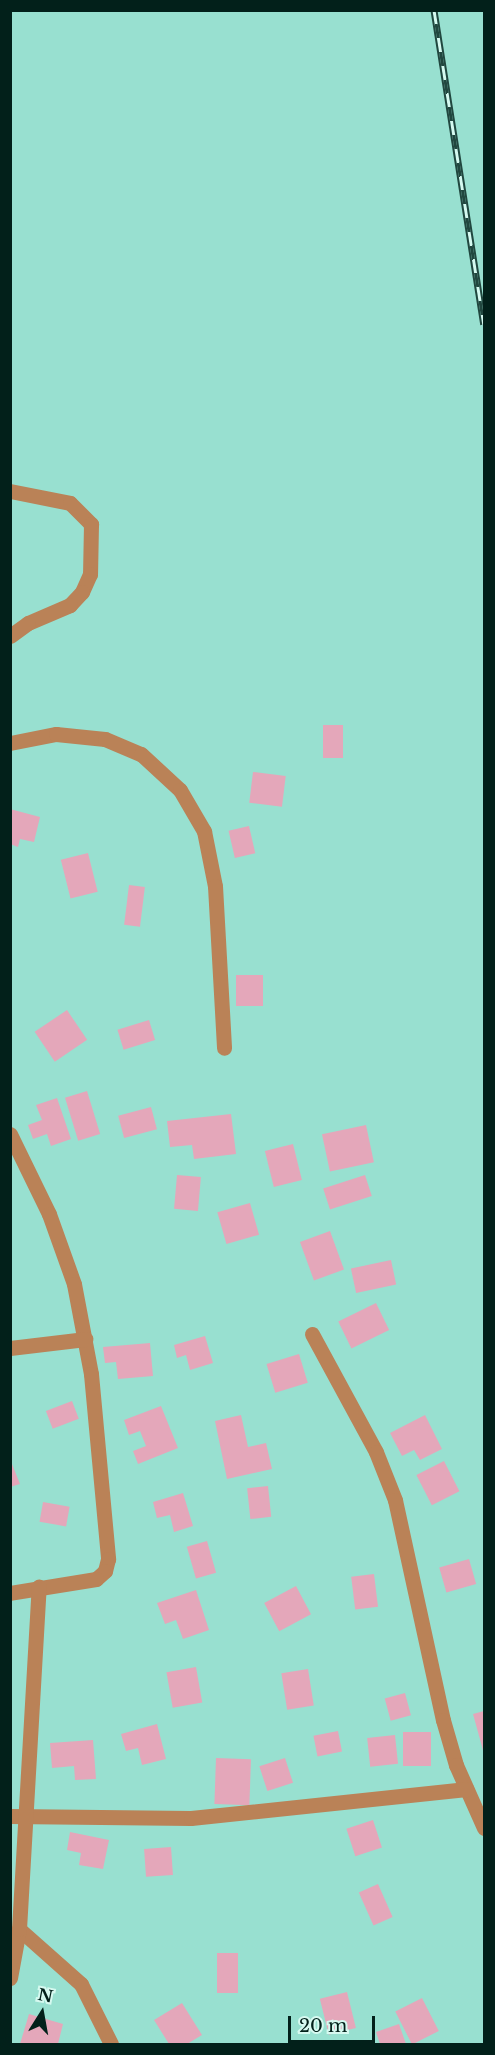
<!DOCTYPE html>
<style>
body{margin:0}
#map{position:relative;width:495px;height:2055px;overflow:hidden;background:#98e0d0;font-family:"Libre Baskerville",serif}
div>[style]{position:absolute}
.building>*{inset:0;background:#e4a7ba;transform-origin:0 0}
.street>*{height:15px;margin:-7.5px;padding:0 7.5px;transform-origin:7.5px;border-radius:7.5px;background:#ba8257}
.rail>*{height:7px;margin-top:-3.5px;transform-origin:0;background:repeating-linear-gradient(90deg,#d6f9f0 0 14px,#21473f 0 28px);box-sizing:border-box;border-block:2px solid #21473f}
span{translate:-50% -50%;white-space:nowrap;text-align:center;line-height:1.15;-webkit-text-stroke:4.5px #d6f9f0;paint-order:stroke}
.frame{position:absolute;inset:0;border:12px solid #02201a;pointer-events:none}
.north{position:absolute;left:12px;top:1983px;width:60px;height:60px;-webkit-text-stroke:4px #d6f9f0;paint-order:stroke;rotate:11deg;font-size:16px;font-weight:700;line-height:24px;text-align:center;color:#02201a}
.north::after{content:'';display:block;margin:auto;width:21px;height:27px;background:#02201a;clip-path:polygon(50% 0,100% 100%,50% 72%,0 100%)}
.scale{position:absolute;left:288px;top:2016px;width:87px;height:27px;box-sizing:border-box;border:3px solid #02201a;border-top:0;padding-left:8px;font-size:18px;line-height:21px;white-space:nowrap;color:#02201a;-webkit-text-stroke:4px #d6f9f0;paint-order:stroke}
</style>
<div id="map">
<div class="building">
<div style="left:323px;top:725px;width:20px;height:33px"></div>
<div style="left:253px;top:772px;width:33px;height:31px;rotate:7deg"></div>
<div style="clip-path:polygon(10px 809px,40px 817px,34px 842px,20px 839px,18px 847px,10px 844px)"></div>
<div style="left:249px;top:826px;width:28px;height:21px;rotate:77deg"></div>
<div style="left:88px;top:853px;width:40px;height:28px;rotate:76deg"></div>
<div style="left:129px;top:885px;width:16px;height:40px;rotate:7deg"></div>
<div style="left:236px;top:975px;width:27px;height:31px"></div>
<div style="left:67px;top:1010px;width:36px;height:39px;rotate:56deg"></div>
<div style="left:149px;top:1020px;width:21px;height:33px;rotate:73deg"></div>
<div style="left:87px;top:1091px;width:45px;height:23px;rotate:73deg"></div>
<div style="clip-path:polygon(57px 1098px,71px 1139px,51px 1146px,47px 1134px,33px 1139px,28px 1125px,42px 1120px,36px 1105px)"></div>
<div style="left:151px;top:1107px;width:23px;height:34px;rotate:75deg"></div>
<div style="clip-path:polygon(231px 1114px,236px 1154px,194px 1159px,192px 1145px,170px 1147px,167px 1121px)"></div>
<div style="left:366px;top:1125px;width:38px;height:45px;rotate:78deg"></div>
<div style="left:293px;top:1144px;width:37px;height:29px;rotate:76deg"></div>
<div style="left:177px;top:1175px;width:24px;height:34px;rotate:5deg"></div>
<div style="left:365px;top:1175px;width:22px;height:44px;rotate:72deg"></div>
<div style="left:250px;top:1203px;width:33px;height:34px;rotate:74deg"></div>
<div style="left:330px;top:1231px;width:41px;height:32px;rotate:70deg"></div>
<div style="left:391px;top:1260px;width:25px;height:41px;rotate:78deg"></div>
<div style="left:376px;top:1303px;width:30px;height:42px;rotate:64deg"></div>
<div style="clip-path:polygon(205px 1336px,213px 1363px,190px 1370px,186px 1355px,177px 1358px,174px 1345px)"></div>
<div style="clip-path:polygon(150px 1343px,153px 1376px,118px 1379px,116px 1362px,105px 1363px,103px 1347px)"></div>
<div style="left:299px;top:1354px;width:30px;height:34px;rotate:73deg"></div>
<div style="left:72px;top:1401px;width:19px;height:28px;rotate:69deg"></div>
<div style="clip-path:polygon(161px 1406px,178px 1448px,138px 1464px,133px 1451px,146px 1446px,140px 1431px,129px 1435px,124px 1420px)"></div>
<div style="clip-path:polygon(241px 1415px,248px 1447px,266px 1443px,272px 1469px,227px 1479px,215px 1421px)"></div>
<div style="clip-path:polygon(425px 1415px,442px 1449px,420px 1460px,414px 1450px,402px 1456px,390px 1433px)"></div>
<div style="clip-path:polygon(10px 1459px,20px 1484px,10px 1487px)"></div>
<div style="left:444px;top:1461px;width:34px;height:31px;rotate:63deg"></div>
<div style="left:268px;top:1486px;width:31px;height:21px;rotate:84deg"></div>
<div style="clip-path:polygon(183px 1493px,193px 1526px,174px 1532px,170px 1515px,157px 1518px,153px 1502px)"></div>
<div style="left:43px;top:1502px;width:27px;height:20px;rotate:10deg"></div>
<div style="left:207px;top:1541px;width:33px;height:21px;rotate:74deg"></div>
<div style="left:469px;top:1559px;width:26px;height:31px;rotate:74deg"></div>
<div style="left:374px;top:1574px;width:33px;height:23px;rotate:83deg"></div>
<div style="left:296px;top:1586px;width:32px;height:36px;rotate:62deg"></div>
<div style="clip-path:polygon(196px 1590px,209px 1630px,183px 1639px,176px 1620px,165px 1624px,157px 1603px)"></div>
<div style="left:196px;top:1667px;width:36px;height:30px;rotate:80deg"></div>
<div style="left:308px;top:1669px;width:37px;height:27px;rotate:81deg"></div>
<div style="left:405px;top:1693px;width:23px;height:21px;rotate:75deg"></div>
<div style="clip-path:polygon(484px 1711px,484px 1754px,473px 1714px)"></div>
<div style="clip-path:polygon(157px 1724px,166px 1759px,142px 1765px,138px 1748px,126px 1751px,121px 1734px)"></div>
<div style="left:338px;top:1731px;width:21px;height:25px;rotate:79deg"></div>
<div style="left:403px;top:1732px;width:28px;height:34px"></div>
<div style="left:395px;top:1735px;width:29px;height:28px;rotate:84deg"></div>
<div style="clip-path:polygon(93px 1740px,96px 1779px,75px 1780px,74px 1766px,52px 1768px,50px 1743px)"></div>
<div style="left:216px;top:1758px;width:35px;height:46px;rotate:2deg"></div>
<div style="left:285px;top:1758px;width:26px;height:27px;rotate:72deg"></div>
<div style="left:373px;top:1820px;width:29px;height:28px;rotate:72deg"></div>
<div style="clip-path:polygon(70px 1832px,109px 1840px,103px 1869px,79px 1865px,81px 1853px,67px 1850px)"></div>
<div style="left:171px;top:1847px;width:28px;height:27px;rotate:86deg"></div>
<div style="left:378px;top:1884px;width:36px;height:21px;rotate:66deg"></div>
<div style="left:217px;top:1953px;width:21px;height:40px"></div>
<div style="left:347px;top:1992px;width:37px;height:28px;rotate:76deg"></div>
<div style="left:422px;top:1998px;width:37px;height:30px;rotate:63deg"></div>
<div style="clip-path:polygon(182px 2003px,202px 2035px,187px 2044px,169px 2044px,154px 2020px)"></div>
<div style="clip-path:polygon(29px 2014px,63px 2024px,58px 2044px,20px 2044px)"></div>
<div style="clip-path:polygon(399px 2024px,406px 2044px,380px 2044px,376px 2032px)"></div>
</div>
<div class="street">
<div style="left:10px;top:491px;width:61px;rotate:11.3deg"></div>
<div style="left:70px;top:503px;width:30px;rotate:45deg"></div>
<div style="left:91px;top:524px;width:50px;rotate:91.1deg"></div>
<div style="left:90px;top:574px;width:20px;rotate:114deg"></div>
<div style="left:82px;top:592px;width:18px;rotate:133deg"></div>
<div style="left:70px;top:605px;width:46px;rotate:156.8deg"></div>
<div style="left:28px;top:623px;width:22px;rotate:144deg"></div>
<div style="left:10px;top:743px;width:47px;rotate:-11.1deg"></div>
<div style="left:56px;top:734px;width:49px;rotate:5.8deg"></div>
<div style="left:105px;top:739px;width:39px;rotate:23deg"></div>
<div style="left:141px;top:754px;width:53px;rotate:42.7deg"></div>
<div style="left:180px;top:790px;width:48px;rotate:59.7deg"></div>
<div style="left:204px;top:831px;width:56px;rotate:78.7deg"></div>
<div style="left:215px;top:886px;width:162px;rotate:86.8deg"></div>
<div style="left:10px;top:1134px;width:89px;rotate:64deg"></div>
<div style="left:49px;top:1214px;width:74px;rotate:70.3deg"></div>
<div style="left:74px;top:1284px;width:92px;rotate:79.3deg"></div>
<div style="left:91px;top:1374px;width:186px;rotate:84.7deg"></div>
<div style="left:108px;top:1559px;width:12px;rotate:104deg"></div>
<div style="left:105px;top:1571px;width:12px;rotate:138deg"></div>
<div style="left:96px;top:1579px;width:87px;rotate:170.8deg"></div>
<div style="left:312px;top:1334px;width:134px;rotate:61.5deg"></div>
<div style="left:376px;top:1452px;width:52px;rotate:68.4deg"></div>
<div style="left:395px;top:1500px;width:225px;rotate:77.7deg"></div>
<div style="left:443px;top:1720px;width:47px;rotate:73.9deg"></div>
<div style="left:456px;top:1765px;width:69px;rotate:66deg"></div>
<div style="left:10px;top:1348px;width:76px;rotate:-6.8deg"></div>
<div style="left:10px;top:1816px;width:181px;rotate:0.6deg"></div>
<div style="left:191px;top:1818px;width:277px;rotate:-6deg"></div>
<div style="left:19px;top:1929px;width:83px;rotate:41.6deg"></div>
<div style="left:81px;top:1984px;width:67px;rotate:63.4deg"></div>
<div style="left:10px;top:1978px;width:50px;rotate:-79.6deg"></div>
<div style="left:19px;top:1929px;width:343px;rotate:-86.7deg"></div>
</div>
<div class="rail">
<div style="left:434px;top:10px;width:318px;rotate:81deg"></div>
</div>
<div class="frame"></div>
<div class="north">N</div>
<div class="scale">20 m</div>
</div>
